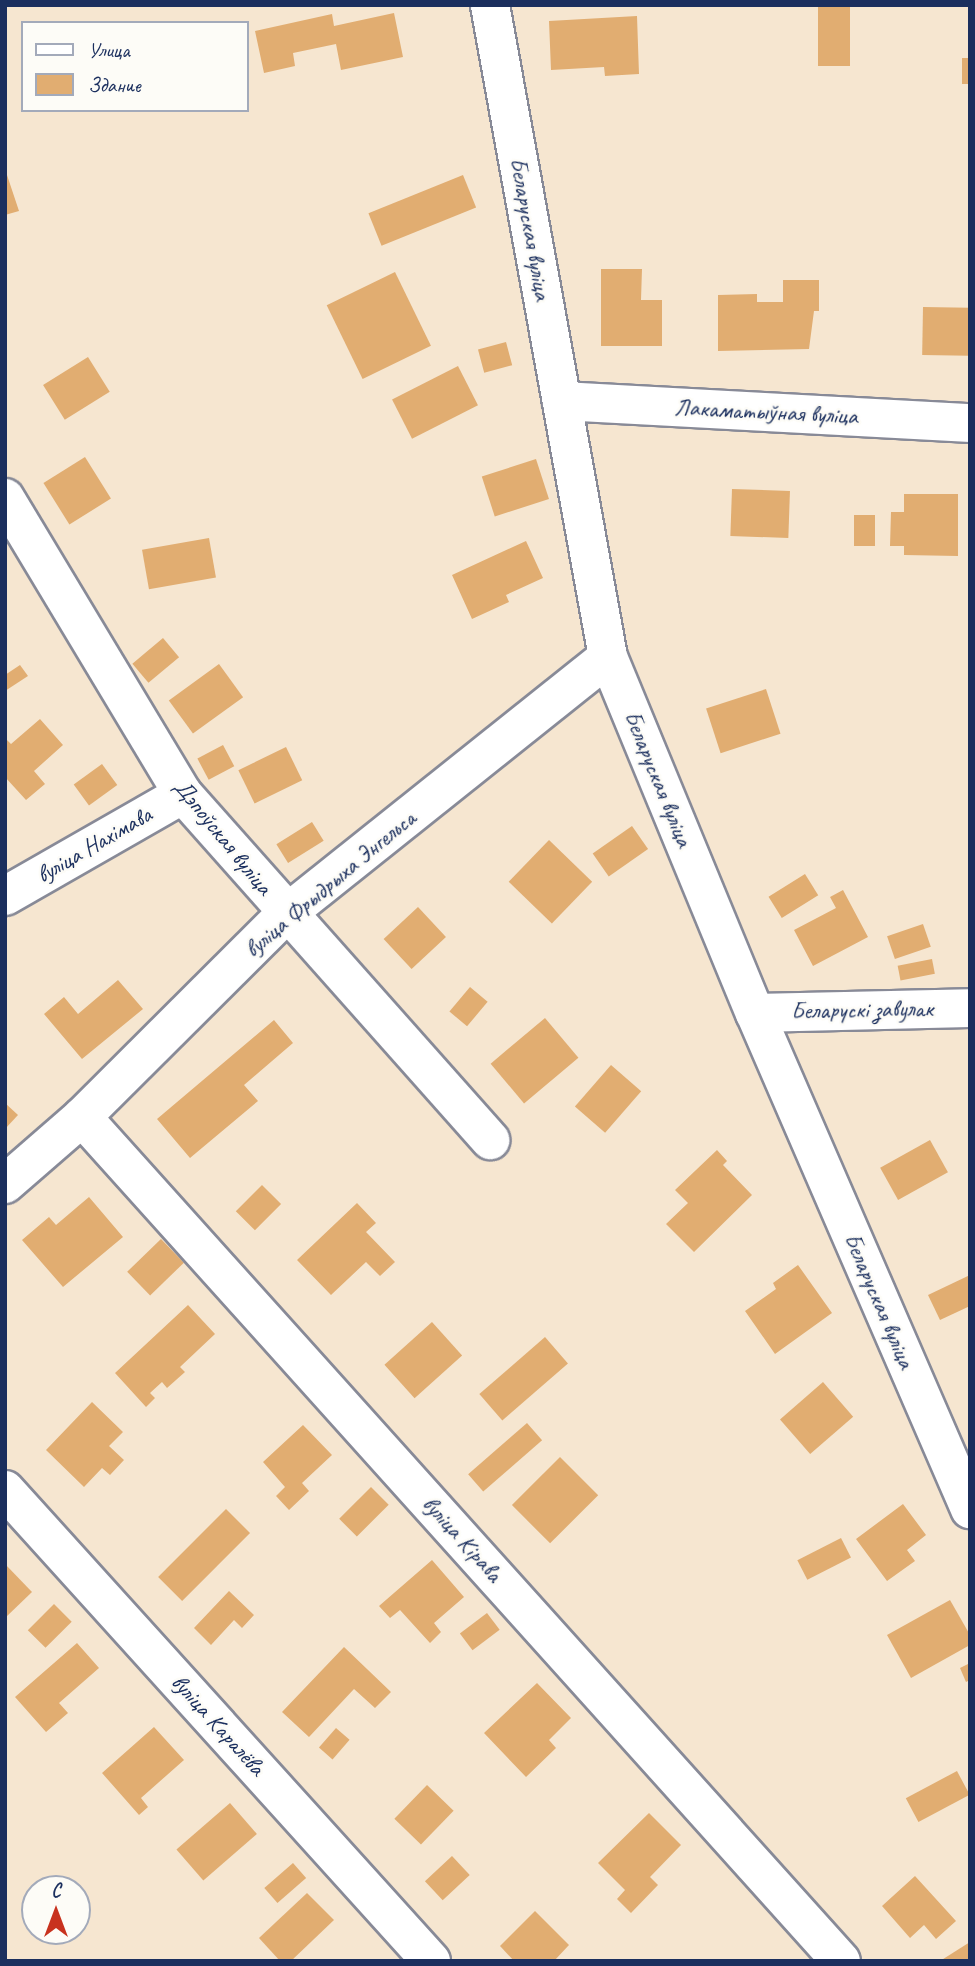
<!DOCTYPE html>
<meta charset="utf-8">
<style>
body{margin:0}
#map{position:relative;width:975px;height:1966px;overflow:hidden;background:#f6e6d0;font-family:Caveat,sans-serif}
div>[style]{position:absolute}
.building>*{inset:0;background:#e1ad71;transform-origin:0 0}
.roads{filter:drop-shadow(2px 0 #888a97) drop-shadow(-2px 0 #888a97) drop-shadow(0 2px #888a97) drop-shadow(0 -2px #888a97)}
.minor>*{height:38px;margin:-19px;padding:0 19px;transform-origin:19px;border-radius:19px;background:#fff}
span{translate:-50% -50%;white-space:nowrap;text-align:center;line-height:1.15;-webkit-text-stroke:5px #fdfcf7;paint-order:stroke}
.street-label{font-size:24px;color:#1b2f5e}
.frame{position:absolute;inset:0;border:7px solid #1b2f5e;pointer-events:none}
.legend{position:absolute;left:21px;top:21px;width:228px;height:91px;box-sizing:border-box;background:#fdfcf7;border:2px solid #a3aaba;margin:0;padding:9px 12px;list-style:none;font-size:21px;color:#1b2f5e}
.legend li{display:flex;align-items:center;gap:14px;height:35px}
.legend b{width:35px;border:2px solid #a3aaba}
.north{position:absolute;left:21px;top:1875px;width:70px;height:70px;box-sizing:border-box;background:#fdfcf7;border:2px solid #a3aaba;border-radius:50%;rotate:0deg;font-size:19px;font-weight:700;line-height:28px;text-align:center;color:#1b2f5e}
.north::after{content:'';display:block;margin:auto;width:24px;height:32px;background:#c8321e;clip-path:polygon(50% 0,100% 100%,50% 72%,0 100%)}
</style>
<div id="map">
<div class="building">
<div style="left:818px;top:5px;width:32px;height:61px"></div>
<div style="clip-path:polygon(394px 13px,403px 57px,341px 70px,336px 44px,293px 53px,295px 66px,264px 73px,255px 31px,332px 14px,334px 26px)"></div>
<div style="clip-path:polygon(637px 16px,639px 74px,605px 76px,604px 67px,551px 70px,549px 21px)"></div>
<div style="left:962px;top:58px;width:8px;height:26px"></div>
<div style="clip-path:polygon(5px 169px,19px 211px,5px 215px)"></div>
<div style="left:463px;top:175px;width:35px;height:102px;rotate:68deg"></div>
<div style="clip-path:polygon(601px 269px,642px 269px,641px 300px,662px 300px,662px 346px,601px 346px)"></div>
<div style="left:395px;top:272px;width:82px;height:76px;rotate:64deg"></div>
<div style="clip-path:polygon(783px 280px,819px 280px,819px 311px,814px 311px,809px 349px,718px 351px,718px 295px,757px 294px,757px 302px,783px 302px)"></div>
<div style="left:923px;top:307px;width:47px;height:48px;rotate:1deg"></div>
<div style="left:506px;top:342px;width:24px;height:29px;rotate:75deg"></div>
<div style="left:88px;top:357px;width:41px;height:53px;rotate:58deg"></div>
<div style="left:458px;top:366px;width:44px;height:74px;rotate:63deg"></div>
<div style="left:85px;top:457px;width:49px;height:49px;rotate:58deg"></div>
<div style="left:536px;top:459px;width:42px;height:57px;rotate:72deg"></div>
<div style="left:732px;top:489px;width:58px;height:47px;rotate:2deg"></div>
<div style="clip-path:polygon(904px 494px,958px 494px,958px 556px,904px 555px,904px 546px,890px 546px,891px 512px,904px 512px)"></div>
<div style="left:875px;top:515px;width:31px;height:21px;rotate:90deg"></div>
<div style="left:209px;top:538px;width:40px;height:68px;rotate:80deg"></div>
<div style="clip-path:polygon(526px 541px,543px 578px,506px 595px,509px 602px,472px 619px,452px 575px)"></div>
<div style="left:163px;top:638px;width:25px;height:40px;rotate:50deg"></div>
<div style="left:219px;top:664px;width:41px;height:62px;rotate:54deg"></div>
<div style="clip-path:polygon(20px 665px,28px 676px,5px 691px,5px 675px)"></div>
<div style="left:766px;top:689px;width:47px;height:63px;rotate:72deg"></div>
<div style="clip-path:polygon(40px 719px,63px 745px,34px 771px,45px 784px,26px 800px,5px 777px,5px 738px,11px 744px)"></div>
<div style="left:223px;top:745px;width:24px;height:29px;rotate:62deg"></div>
<div style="left:286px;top:747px;width:37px;height:53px;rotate:64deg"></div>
<div style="left:102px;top:764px;width:26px;height:35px;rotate:54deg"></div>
<div style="left:312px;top:822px;width:22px;height:42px;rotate:58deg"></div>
<div style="left:632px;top:826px;width:28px;height:48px;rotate:55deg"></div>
<div style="left:549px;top:840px;width:60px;height:58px;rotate:44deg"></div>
<div style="left:805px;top:874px;width:25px;height:43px;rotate:58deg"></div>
<div style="clip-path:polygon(843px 890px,868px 937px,813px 966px,794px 930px,836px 908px,830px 897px)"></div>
<div style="left:418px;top:907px;width:41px;height:47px;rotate:47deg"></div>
<div style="left:923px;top:924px;width:24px;height:38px;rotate:71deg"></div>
<div style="left:932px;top:959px;width:15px;height:35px;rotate:79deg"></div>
<div style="clip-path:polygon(118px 980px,143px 1009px,82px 1059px,44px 1014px,64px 997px,78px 1014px)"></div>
<div style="left:470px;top:987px;width:23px;height:32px;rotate:40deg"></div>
<div style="left:545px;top:1018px;width:52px;height:71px;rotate:50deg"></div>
<div style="clip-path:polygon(274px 1020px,293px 1043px,244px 1085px,258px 1101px,190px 1158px,157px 1119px)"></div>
<div style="left:611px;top:1065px;width:40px;height:55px;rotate:41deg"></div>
<div style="clip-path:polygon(5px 1103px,18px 1115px,5px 1129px)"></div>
<div style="left:930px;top:1140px;width:37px;height:57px;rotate:61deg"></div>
<div style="clip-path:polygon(717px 1150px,727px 1161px,723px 1165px,752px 1195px,694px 1252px,666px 1224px,688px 1203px,675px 1190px)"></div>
<div style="left:262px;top:1185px;width:27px;height:37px;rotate:45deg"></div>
<div style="clip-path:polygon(89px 1197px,123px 1237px,63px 1287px,22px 1240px,49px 1217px,56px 1225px)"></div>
<div style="clip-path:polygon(357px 1203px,376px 1223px,366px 1232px,395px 1262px,380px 1276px,366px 1262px,331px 1295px,297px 1260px)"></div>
<div style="left:161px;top:1239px;width:33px;height:47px;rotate:46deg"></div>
<div style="clip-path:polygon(798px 1265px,832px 1313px,775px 1354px,745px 1311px,776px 1289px,773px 1283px)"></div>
<div style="clip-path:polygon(970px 1275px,970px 1306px,940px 1320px,928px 1295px)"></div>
<div style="clip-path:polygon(188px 1305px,215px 1334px,180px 1367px,185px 1372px,167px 1388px,162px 1382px,150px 1393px,155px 1398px,146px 1407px,115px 1373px)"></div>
<div style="left:432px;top:1322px;width:45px;height:64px;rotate:48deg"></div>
<div style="left:545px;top:1337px;width:35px;height:87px;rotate:49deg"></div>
<div style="left:823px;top:1382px;width:46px;height:57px;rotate:49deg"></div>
<div style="clip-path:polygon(92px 1402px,123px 1432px,109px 1446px,124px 1460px,110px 1475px,102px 1468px,84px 1487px,46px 1450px)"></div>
<div style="left:527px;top:1423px;width:23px;height:78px;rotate:49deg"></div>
<div style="clip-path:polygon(303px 1425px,332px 1455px,302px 1483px,309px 1491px,289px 1510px,276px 1496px,285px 1487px,263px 1462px)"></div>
<div style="left:560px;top:1457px;width:54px;height:68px;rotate:45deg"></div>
<div style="left:371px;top:1487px;width:25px;height:45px;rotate:45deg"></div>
<div style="clip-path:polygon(903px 1504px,926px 1535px,907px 1550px,915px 1561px,887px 1581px,856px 1539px)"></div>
<div style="left:226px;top:1509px;width:34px;height:96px;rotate:45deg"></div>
<div style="left:841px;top:1538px;width:22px;height:49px;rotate:63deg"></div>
<div style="clip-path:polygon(432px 1560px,464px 1597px,434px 1623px,441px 1632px,430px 1643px,400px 1610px,390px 1618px,379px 1606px)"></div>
<div style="clip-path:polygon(5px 1564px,32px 1592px,5px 1618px)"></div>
<div style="clip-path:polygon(229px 1591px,254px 1615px,242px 1628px,234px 1620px,211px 1645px,194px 1628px)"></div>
<div style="clip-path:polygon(950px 1600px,970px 1635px,970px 1645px,911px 1678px,887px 1635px)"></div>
<div style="left:54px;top:1604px;width:25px;height:37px;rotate:45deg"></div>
<div style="left:487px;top:1613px;width:21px;height:34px;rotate:53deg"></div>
<div style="clip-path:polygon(77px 1643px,99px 1668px,59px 1703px,68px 1713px,46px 1732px,15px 1697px)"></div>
<div style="clip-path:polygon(344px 1647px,391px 1692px,375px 1708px,354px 1689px,309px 1737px,282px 1712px)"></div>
<div style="clip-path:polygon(970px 1663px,970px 1680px,966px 1682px,960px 1668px)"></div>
<div style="clip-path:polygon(537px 1683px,571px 1718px,549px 1740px,556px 1748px,526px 1777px,484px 1733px)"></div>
<div style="clip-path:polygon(154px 1727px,184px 1760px,141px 1798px,148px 1807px,139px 1815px,102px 1773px)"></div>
<div style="left:336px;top:1728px;width:18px;height:26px;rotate:41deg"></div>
<div style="left:957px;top:1771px;width:27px;height:58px;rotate:62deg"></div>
<div style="left:427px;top:1785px;width:37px;height:47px;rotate:44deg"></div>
<div style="left:230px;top:1803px;width:41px;height:71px;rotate:49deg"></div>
<div style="clip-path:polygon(649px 1813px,681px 1845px,650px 1877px,658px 1885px,631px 1913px,617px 1899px,625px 1890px,598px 1863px)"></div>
<div style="left:452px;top:1856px;width:26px;height:37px;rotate:47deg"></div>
<div style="left:293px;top:1863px;width:20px;height:38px;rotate:49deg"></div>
<div style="clip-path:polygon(915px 1876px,956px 1921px,936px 1939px,924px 1925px,910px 1938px,882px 1906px)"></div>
<div style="clip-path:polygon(307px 1893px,334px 1920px,291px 1961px,280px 1961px,259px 1938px)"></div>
<div style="clip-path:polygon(535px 1911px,569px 1945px,554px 1961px,514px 1961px,500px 1946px)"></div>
<div style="clip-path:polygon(970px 1942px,970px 1961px,940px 1961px)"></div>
</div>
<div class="roads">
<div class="minor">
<div style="left:490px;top:5px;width:663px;rotate:79.74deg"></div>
<div style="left:608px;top:657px;width:385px;rotate:67.6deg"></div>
<div style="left:755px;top:1013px;width:541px;rotate:66.56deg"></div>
<div style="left:562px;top:401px;width:409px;rotate:3.1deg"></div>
<div style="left:5px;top:498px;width:345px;rotate:59deg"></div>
<div style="left:183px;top:794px;width:463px;rotate:48.4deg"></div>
<div style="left:5px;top:896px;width:205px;rotate:-29.8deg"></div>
<div style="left:755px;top:1013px;width:215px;rotate:-1.3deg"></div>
<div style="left:82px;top:1117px;width:1135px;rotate:48.04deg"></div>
<div style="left:5px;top:1184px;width:102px;rotate:-41deg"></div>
<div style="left:82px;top:1117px;width:288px;rotate:-44.9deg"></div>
<div style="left:286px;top:914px;width:412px;rotate:-38.6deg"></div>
<div style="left:5px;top:1490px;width:635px;rotate:47.87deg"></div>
</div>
</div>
<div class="street-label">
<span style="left:530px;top:229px;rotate:80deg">Беларуская вуліца</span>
<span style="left:766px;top:412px;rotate:3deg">Лакаматыўная вуліца</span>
<span style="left:658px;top:779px;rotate:68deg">Беларуская вуліца</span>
<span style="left:223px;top:837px;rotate:51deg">Дэпоўская вуліца</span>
<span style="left:94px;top:845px;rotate:-30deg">вуліца Нахімава</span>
<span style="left:330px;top:884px;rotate:-40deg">вуліца Фрыдрыха Энгельса</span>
<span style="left:862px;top:1010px;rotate:-1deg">Беларускі завулак</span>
<span style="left:879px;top:1301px;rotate:67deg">Беларуская вуліца</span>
<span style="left:462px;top:1539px;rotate:48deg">вуліца Кірава</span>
<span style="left:218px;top:1725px;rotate:48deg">вуліца Каралёва</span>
</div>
<div class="frame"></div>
<ul class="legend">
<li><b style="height:9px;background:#fff"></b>Улица</li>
<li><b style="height:19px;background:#e1ad71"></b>Здание</li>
</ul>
<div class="north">С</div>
</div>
